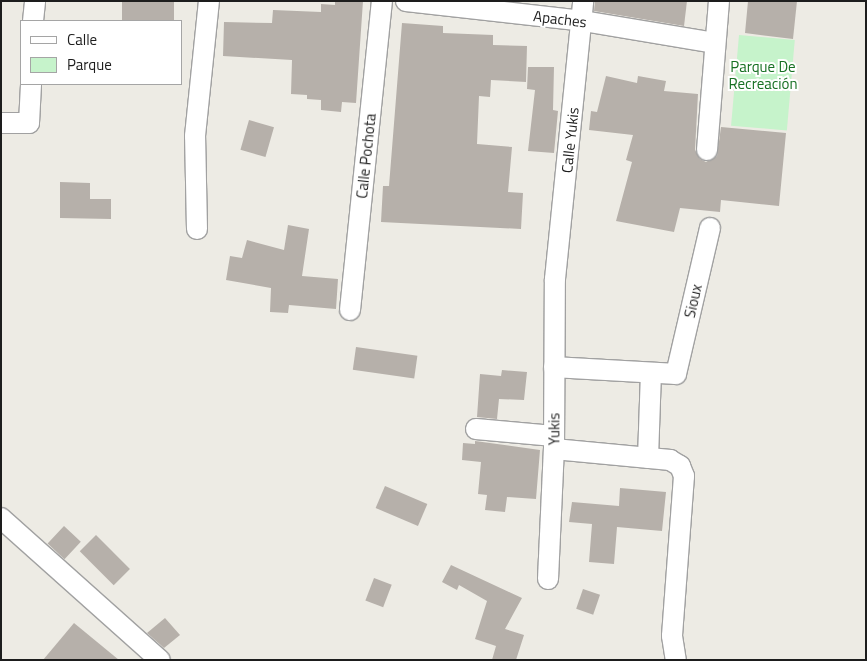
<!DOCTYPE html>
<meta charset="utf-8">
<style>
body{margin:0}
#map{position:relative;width:867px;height:661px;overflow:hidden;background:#edebe4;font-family:"Titillium Web",sans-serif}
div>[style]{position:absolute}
.park>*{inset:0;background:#c6f3cb;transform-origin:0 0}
.building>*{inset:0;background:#b6b0aa;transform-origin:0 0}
.roads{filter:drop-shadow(1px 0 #a1a1a1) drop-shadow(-1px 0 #a1a1a1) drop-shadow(0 1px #a1a1a1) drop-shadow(0 -1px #a1a1a1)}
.street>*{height:20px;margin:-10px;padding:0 10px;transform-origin:10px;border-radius:10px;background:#fff}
span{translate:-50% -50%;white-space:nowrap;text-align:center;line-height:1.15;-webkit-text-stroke:4px #fff;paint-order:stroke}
.street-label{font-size:15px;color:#1d1d1d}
.park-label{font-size:15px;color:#177023}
.frame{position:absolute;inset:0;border:2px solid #1d1d1d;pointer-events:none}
.legend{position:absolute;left:20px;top:20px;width:162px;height:65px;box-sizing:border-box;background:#fff;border:1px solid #a5a5a5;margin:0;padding:6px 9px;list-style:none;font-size:15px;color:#1d1d1d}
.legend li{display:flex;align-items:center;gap:10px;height:25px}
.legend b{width:25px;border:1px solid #a5a5a5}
</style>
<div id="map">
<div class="park">
<div style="left:739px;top:35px;width:56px;height:91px;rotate:5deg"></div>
</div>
<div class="building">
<div style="left:122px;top:1px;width:52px;height:20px"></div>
<div style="clip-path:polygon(335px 1px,363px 1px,356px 103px,342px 102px,341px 112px,321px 110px,321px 100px,307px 99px,307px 95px,291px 94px,292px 60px,223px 56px,224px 22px,272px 23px,273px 10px,321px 12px,321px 4px,335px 5px)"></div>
<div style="clip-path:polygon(595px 1px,687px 1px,684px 26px,594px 11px)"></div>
<div style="clip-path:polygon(748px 1px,797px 1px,793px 39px,745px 33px)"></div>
<div style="clip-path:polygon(402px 23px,443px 26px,443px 33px,493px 35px,493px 45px,527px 46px,526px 82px,491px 80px,490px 97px,479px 96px,477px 144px,512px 147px,508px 192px,523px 193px,521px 229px,381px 222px,383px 186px,389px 186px)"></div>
<div style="clip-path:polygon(528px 67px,554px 67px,553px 110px,558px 111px,554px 153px,528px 151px,535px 90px,527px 89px)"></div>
<div style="clip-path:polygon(606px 76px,637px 83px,638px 76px,666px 81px,664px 91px,698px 94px,695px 150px,700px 159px,706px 162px,717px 156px,721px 127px,786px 133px,779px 206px,721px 200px,720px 212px,680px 208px,674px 232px,616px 221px,632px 162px,626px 160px,633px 135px,589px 130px,591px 111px,597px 112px)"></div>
<div style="left:249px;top:120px;width:26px;height:31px;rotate:16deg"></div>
<div style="clip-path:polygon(60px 182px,90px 183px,90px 199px,111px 199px,111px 219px,60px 218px)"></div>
<div style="clip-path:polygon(288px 225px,309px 229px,302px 276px,338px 279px,336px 309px,289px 305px,288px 313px,270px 312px,271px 288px,226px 280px,230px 256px,242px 258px,247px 240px,284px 250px)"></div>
<div style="left:356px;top:347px;width:62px;height:23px;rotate:8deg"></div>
<div style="clip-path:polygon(502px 370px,527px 372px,524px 400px,499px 399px,497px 419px,477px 417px,480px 374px,501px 376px)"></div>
<div style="clip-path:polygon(475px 441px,540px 450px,536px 499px,507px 497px,505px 512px,485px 510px,487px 495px,478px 494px,481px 462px,462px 460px,463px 443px,475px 444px)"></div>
<div style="left:385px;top:486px;width:46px;height:24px;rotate:23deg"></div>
<div style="clip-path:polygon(620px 488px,666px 492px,662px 531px,617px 527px,614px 564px,589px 562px,592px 524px,569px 522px,572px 502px,619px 506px)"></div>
<div style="left:64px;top:526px;width:23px;height:24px;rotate:43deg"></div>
<div style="left:96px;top:535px;width:48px;height:23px;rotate:45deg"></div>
<div style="clip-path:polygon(451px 565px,522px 598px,505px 629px,524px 635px,516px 660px,492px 660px,496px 646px,475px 639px,487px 601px,459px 585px,457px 590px,442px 582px)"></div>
<div style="left:374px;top:578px;width:19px;height:24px;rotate:21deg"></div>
<div style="left:583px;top:589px;width:18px;height:21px;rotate:19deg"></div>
<div style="clip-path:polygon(165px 618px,180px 635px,164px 648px,147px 633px)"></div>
<div style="clip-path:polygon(74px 623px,119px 660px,43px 660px)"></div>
</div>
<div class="roads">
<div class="street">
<div style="left:406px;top:1px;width:178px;rotate:6.4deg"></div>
<div style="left:583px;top:21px;width:133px;rotate:9.5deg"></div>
<div style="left:33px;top:21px;width:20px;rotate:-84deg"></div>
<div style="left:1px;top:123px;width:28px"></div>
<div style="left:29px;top:123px;width:39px;rotate:-87deg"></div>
<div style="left:707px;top:150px;width:149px;rotate:-85.4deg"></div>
<div style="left:197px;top:229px;width:93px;rotate:-91.2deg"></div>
<div style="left:195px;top:136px;width:136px;rotate:-84.1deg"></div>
<div style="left:350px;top:310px;width:311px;rotate:-84.1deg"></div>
<div style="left:554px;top:367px;width:122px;rotate:3.3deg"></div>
<div style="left:676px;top:374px;width:150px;rotate:-76.9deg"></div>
<div style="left:476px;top:429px;width:78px;rotate:5.1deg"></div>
<div style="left:554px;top:449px;width:117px;rotate:5.4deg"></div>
<div style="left:670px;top:460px;width:12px;rotate:31deg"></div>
<div style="left:680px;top:466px;width:11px;rotate:68deg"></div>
<div style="left:684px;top:476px;width:160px;rotate:94.3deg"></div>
<div style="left:672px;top:636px;width:24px;rotate:81deg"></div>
<div style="left:648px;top:458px;width:85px;rotate:-88deg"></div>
<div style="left:1px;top:518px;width:213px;rotate:41.8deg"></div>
<div style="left:548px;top:579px;width:130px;rotate:-87.4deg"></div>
<div style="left:554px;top:449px;width:170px;rotate:-89.7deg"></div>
<div style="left:555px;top:279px;width:279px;rotate:-84.2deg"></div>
</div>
</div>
<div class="street-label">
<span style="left:560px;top:19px;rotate:7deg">Apaches</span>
<span style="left:570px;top:140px;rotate:-84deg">Calle Yukis</span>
<span style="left:366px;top:156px;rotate:-84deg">Calle Pochota</span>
<span style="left:693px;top:301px;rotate:-77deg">Sioux</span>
<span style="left:554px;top:429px;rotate:-90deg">Yukis</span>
</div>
<div class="park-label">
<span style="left:763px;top:75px">Parque De<br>Recreación</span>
</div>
<div class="frame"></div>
<ul class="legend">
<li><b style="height:6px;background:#fff"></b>Calle</li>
<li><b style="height:14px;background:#c6f3cb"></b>Parque</li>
</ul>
</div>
